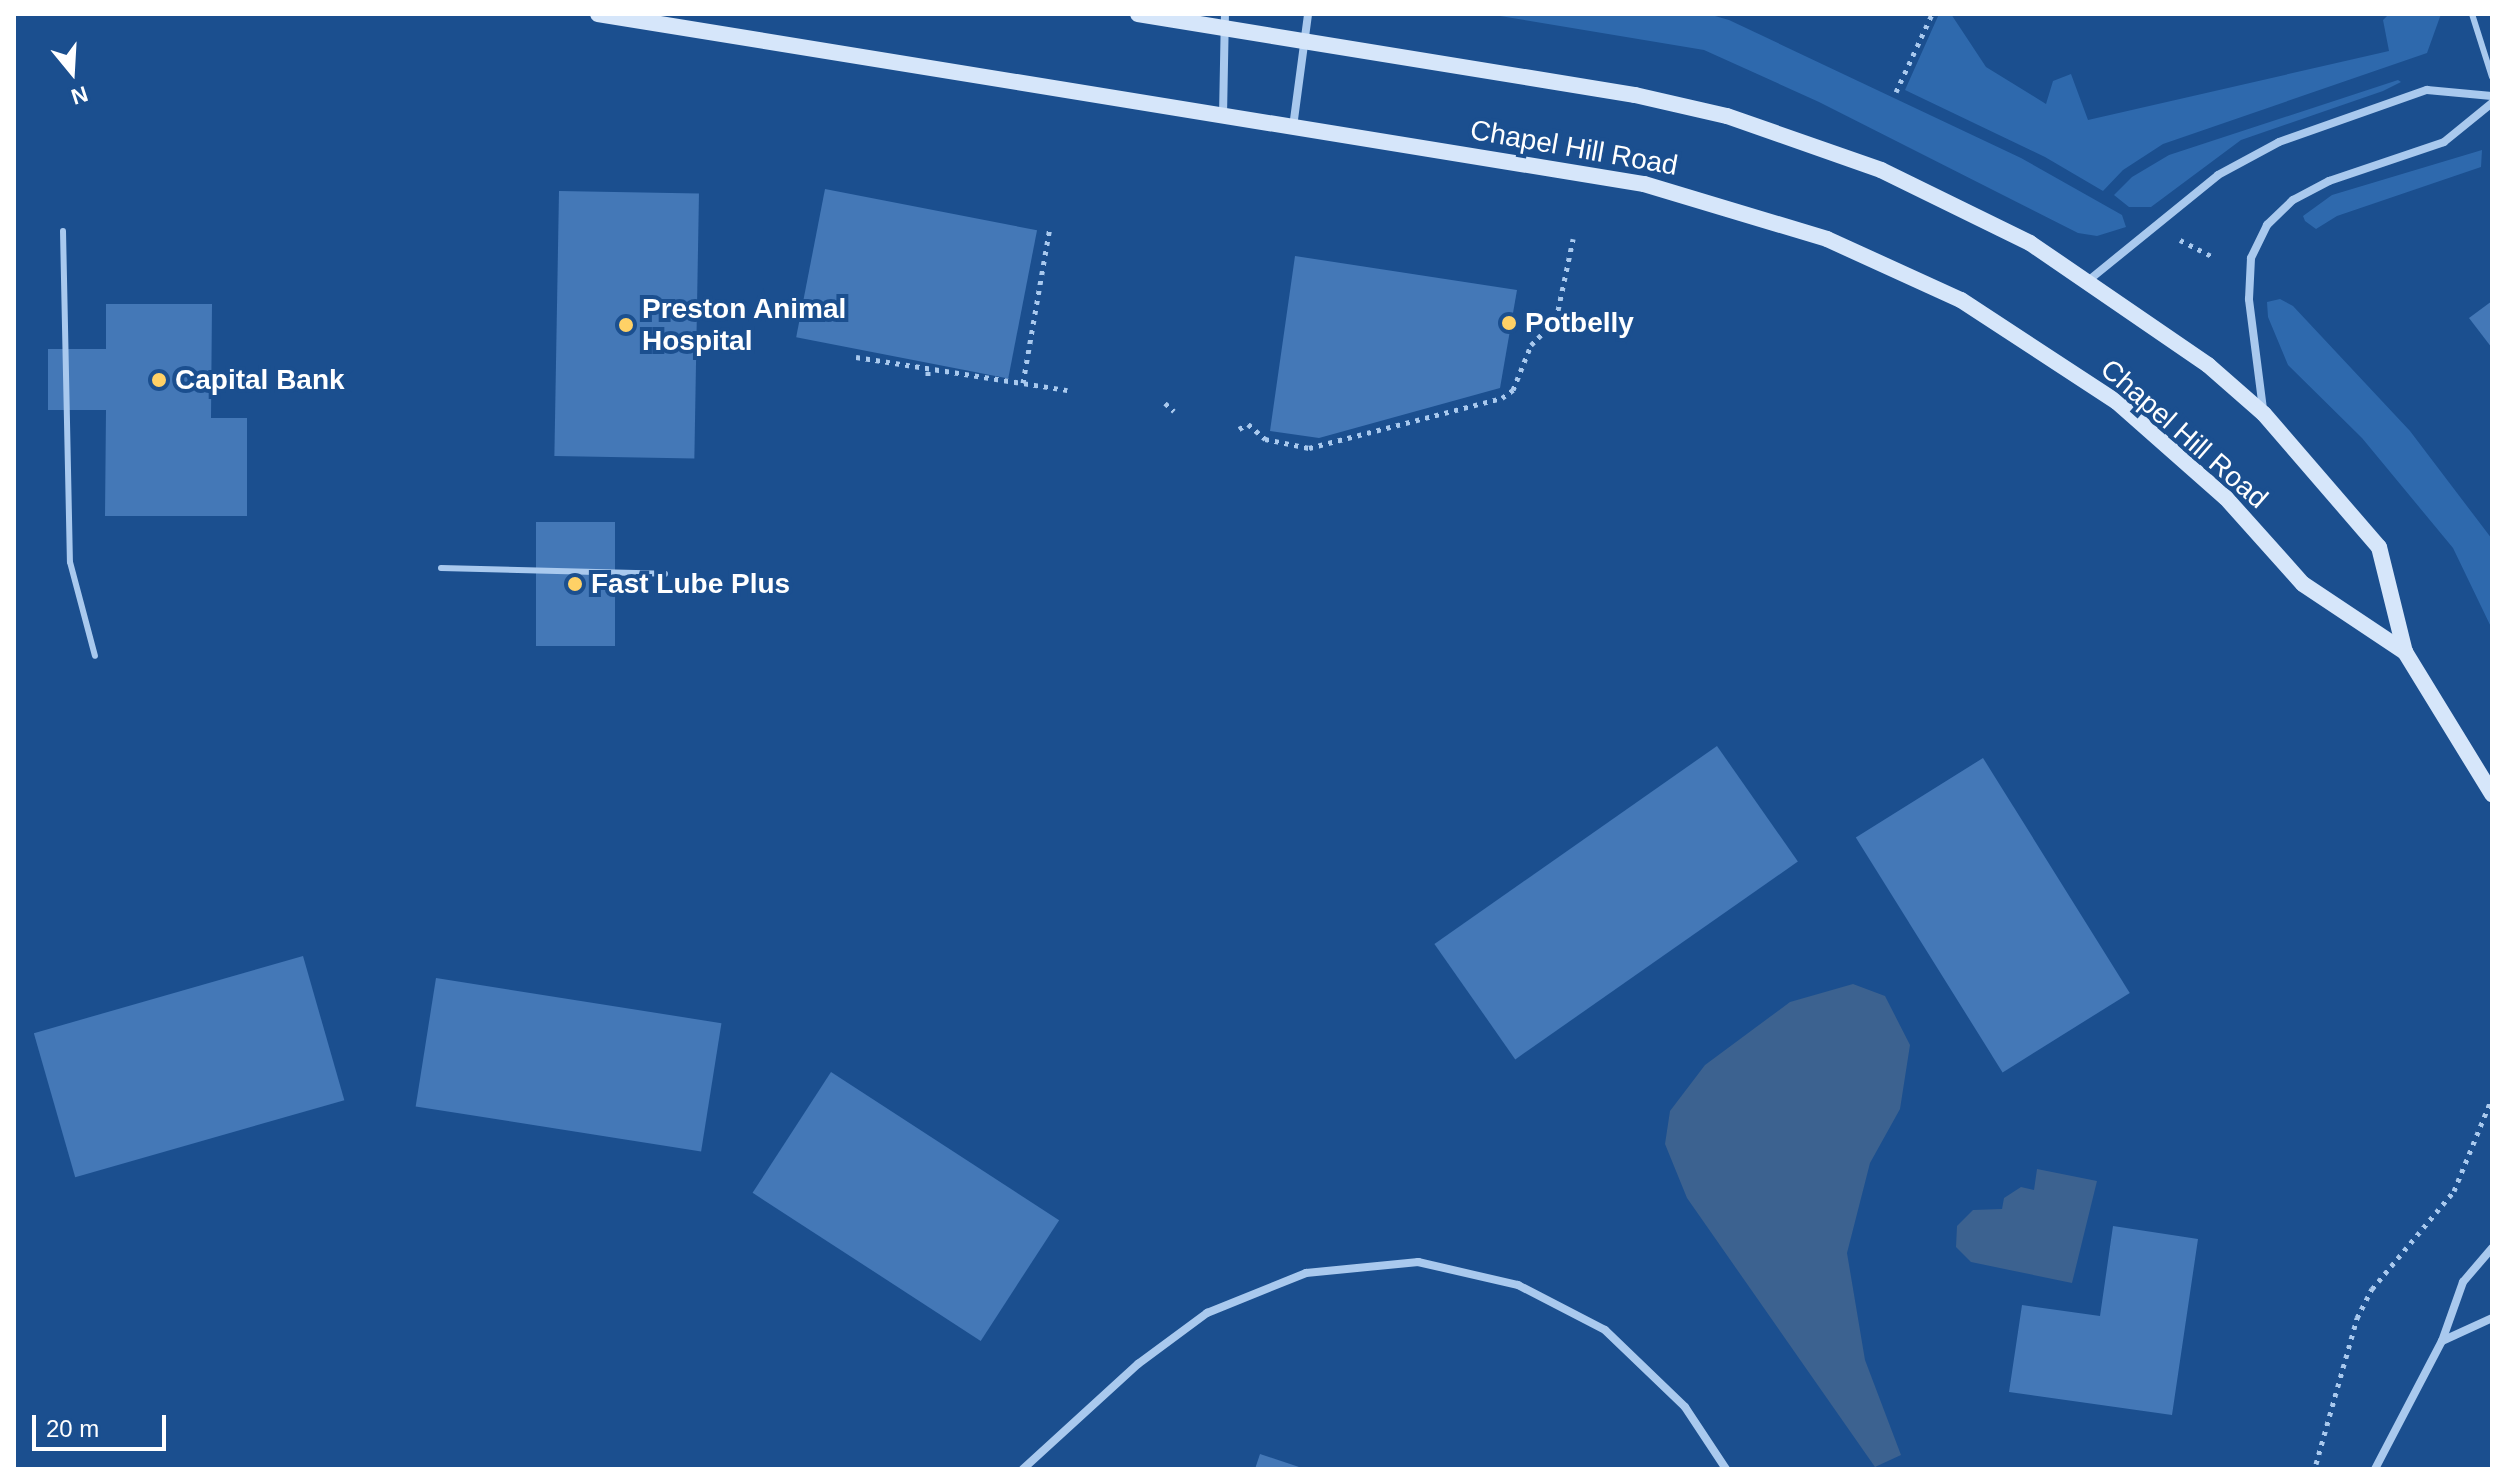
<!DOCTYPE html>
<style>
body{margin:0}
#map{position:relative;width:2506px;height:1483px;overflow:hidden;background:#1b4f8f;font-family:Helvetica,sans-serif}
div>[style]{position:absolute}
.green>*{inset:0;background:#2e69ad}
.water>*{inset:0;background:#3c6290}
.building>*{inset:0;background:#4478b7;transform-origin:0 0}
.path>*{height:5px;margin-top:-2.5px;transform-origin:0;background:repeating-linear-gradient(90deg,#a9c9ee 0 4px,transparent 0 10px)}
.service>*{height:6px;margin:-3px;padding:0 3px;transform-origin:3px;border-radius:3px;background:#a9c9ee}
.minor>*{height:8px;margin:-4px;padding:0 4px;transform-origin:4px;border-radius:4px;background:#a9c9ee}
.secondary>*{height:16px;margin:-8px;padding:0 8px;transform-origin:8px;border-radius:8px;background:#d6e6fa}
.dots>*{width:22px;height:22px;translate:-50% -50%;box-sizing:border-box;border:4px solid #1b4f8f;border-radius:50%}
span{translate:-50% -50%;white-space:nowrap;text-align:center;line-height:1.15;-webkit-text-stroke:8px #1b4f8f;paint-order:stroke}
.street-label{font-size:28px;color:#fff}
.poi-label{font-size:28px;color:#fff;font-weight:700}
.left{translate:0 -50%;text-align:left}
.frame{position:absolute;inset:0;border:16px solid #fff;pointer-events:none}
.north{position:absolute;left:32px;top:32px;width:80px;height:80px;-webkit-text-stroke:6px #1b4f8f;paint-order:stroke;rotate:162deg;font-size:22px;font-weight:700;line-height:32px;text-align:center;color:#fff}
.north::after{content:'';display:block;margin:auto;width:28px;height:36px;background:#fff;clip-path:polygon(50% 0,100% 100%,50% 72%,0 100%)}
.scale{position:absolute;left:32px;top:1415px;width:134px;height:36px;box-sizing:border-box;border:4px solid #fff;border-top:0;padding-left:10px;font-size:24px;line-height:28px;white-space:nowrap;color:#fff;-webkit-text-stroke:6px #1b4f8f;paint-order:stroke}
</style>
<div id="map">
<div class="green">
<div style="clip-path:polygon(1488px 14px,1708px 14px,1729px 20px,2021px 158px,2122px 215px,2126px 227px,2097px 236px,2078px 233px,1819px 102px,1704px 50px)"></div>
<div style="clip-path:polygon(1939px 14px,1951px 14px,1986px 67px,2046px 104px,2053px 81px,2071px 74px,2088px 120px,2389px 51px,2383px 20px,2389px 14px,2441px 14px,2427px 53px,2163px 144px,2123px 170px,2103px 191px,2045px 157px,1905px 90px)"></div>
<div style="clip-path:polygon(2398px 80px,2401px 82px,2383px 91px,2241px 140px,2151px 207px,2129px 207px,2114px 195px,2132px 177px,2169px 155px)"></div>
<div style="clip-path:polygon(2482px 150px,2481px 167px,2337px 216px,2316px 229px,2305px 221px,2303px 216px,2332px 195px)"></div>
<div style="clip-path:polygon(2280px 299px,2293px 306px,2410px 431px,2492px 539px,2492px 629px,2453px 548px,2362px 438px,2288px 365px,2268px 317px,2267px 302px)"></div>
</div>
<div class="water">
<div style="clip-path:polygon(1853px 984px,1885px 996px,1910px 1045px,1900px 1109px,1870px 1163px,1847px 1253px,1865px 1360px,1901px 1455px,1875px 1467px,1687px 1198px,1665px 1144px,1670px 1111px,1705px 1065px,1790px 1002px)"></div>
<div style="clip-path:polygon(2037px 1169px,2097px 1181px,2072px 1283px,1971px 1262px,1956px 1247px,1957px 1226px,1973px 1210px,2002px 1209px,2004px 1198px,2021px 1187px,2034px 1190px)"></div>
</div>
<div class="building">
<div style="left:825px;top:189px;width:216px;height:151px;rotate:11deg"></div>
<div style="left:559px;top:191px;width:140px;height:265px;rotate:1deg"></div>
<div style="clip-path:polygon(1295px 256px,1517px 290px,1500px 388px,1319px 438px,1270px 431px)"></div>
<div style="clip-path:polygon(2492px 301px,2492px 348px,2469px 318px)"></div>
<div style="clip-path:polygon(106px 304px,212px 304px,211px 418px,247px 418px,247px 516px,105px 516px,106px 410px,48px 410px,48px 349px,106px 349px)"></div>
<div style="left:536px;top:522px;width:79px;height:124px"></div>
<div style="left:1717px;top:746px;width:141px;height:345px;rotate:55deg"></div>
<div style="left:1983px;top:758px;width:277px;height:150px;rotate:58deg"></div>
<div style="left:303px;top:956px;width:150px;height:280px;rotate:74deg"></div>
<div style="left:436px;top:978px;width:289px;height:130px;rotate:9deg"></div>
<div style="left:831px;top:1072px;width:272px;height:144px;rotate:33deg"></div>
<div style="clip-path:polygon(2113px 1226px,2198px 1239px,2172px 1415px,2009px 1392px,2022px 1305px,2100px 1316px)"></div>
<div style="clip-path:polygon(1260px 1454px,1302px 1468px,1302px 1469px,1255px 1469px)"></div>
</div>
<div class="path">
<div style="left:1896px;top:92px;width:86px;rotate:-65.2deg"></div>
<div style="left:2180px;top:240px;width:35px;rotate:27deg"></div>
<div style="left:856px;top:357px;width:214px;rotate:8.9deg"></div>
<div style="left:928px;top:376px;width:8px;rotate:-90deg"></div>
<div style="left:1023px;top:383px;width:158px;rotate:-80.2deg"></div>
<div style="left:1165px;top:403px;width:12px;rotate:42deg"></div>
<div style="left:1239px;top:429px;width:10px;rotate:-29deg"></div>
<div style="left:1248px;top:424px;width:23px;rotate:41deg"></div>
<div style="left:1265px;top:439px;width:45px;rotate:11.6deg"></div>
<div style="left:1309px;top:448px;width:199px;rotate:-14.5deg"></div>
<div style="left:1502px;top:398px;width:14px;rotate:-36deg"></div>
<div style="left:1513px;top:390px;width:48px;rotate:-68.2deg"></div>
<div style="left:1531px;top:345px;width:35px;rotate:-45deg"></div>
<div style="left:1556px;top:320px;width:83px;rotate:-78.1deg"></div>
<div style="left:2316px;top:1464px;width:152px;rotate:-74.3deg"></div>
<div style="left:2357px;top:1318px;width:33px;rotate:-63deg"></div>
<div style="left:2372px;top:1289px;width:128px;rotate:-50.1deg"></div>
<div style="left:2454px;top:1191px;width:100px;rotate:-67.8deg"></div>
</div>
<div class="service">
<div style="left:2472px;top:14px;width:66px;rotate:72.4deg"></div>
<div style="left:63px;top:231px;width:331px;rotate:88.8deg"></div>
<div style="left:70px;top:562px;width:97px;rotate:75.1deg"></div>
<div style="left:441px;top:568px;width:224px;rotate:1.5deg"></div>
</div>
<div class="minor">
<div style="left:1223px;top:116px;width:102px;rotate:-88.9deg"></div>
<div style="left:1293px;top:127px;width:114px;rotate:-82.4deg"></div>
<div style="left:2089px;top:280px;width:166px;rotate:-39.1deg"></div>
<div style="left:2218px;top:175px;width:69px;rotate:-28.4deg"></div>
<div style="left:2279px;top:142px;width:157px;rotate:-19.4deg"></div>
<div style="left:2427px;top:90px;width:65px;rotate:5.3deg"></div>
<div style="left:2263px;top:409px;width:111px;rotate:-97.3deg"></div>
<div style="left:2249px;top:299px;width:41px;rotate:-87.2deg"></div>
<div style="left:2251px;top:258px;width:37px;rotate:-64deg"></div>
<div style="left:2267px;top:225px;width:36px;rotate:-44deg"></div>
<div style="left:2293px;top:200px;width:41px;rotate:-27.8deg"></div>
<div style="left:2329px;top:181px;width:121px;rotate:-18.7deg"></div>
<div style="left:2444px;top:142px;width:62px;rotate:-39.1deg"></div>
<div style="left:2442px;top:1341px;width:55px;rotate:-24.7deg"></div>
<div style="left:1023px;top:1469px;width:156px;rotate:-42.4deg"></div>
<div style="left:1138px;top:1364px;width:86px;rotate:-36.5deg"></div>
<div style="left:1207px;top:1313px;width:107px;rotate:-22deg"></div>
<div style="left:1306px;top:1273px;width:113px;rotate:-5.6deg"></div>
<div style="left:1418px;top:1262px;width:103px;rotate:13deg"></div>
<div style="left:1518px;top:1285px;width:98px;rotate:27.3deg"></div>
<div style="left:1605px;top:1330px;width:111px;rotate:43.9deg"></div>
<div style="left:1685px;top:1407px;width:74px;rotate:56.5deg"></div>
<div style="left:2375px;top:1469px;width:144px;rotate:-62.4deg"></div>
<div style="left:2442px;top:1341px;width:63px;rotate:-70.4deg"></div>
<div style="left:2463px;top:1282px;width:45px;rotate:-49.5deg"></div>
</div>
<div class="secondary">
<div style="left:598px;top:14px;width:1060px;rotate:9.23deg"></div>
<div style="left:1644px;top:184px;width:191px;rotate:16.7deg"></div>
<div style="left:1827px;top:239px;width:147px;rotate:24.5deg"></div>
<div style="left:1961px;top:300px;width:186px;rotate:33.2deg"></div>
<div style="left:2117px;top:402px;width:145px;rotate:41.4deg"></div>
<div style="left:2226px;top:498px;width:115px;rotate:48.2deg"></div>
<div style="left:2303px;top:584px;width:123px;rotate:33.7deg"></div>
<div style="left:1138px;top:14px;width:504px;rotate:9.26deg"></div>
<div style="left:1635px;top:95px;width:94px;rotate:12.9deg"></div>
<div style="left:1727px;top:116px;width:163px;rotate:19.3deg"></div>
<div style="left:1881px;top:170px;width:166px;rotate:26.1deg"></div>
<div style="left:2030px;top:243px;width:216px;rotate:34.4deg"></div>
<div style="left:2208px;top:365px;width:74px;rotate:41.2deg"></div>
<div style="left:2264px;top:414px;width:176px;rotate:49.2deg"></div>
<div style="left:2379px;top:547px;width:108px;rotate:76.1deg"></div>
<div style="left:2405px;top:652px;width:167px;rotate:58.5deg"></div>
</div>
<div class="dots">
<div style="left:1509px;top:323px;background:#ffd166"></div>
<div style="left:626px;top:325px;background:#ffd166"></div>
<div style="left:159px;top:380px;background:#ffd166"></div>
<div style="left:575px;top:584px;background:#ffd166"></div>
</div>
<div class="street-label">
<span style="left:1574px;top:148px;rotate:10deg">Chapel Hill Road</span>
<span style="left:2184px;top:434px;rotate:41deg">Chapel Hill Road</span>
</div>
<div class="poi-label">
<span class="left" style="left:642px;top:325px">Preston Animal<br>Hospital</span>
<span class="left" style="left:1525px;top:323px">Potbelly</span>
<span class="left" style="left:175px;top:380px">Capital Bank</span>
<span class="left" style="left:591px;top:584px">Fast Lube Plus</span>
</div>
<div class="frame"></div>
<div class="north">N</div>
<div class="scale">20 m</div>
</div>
